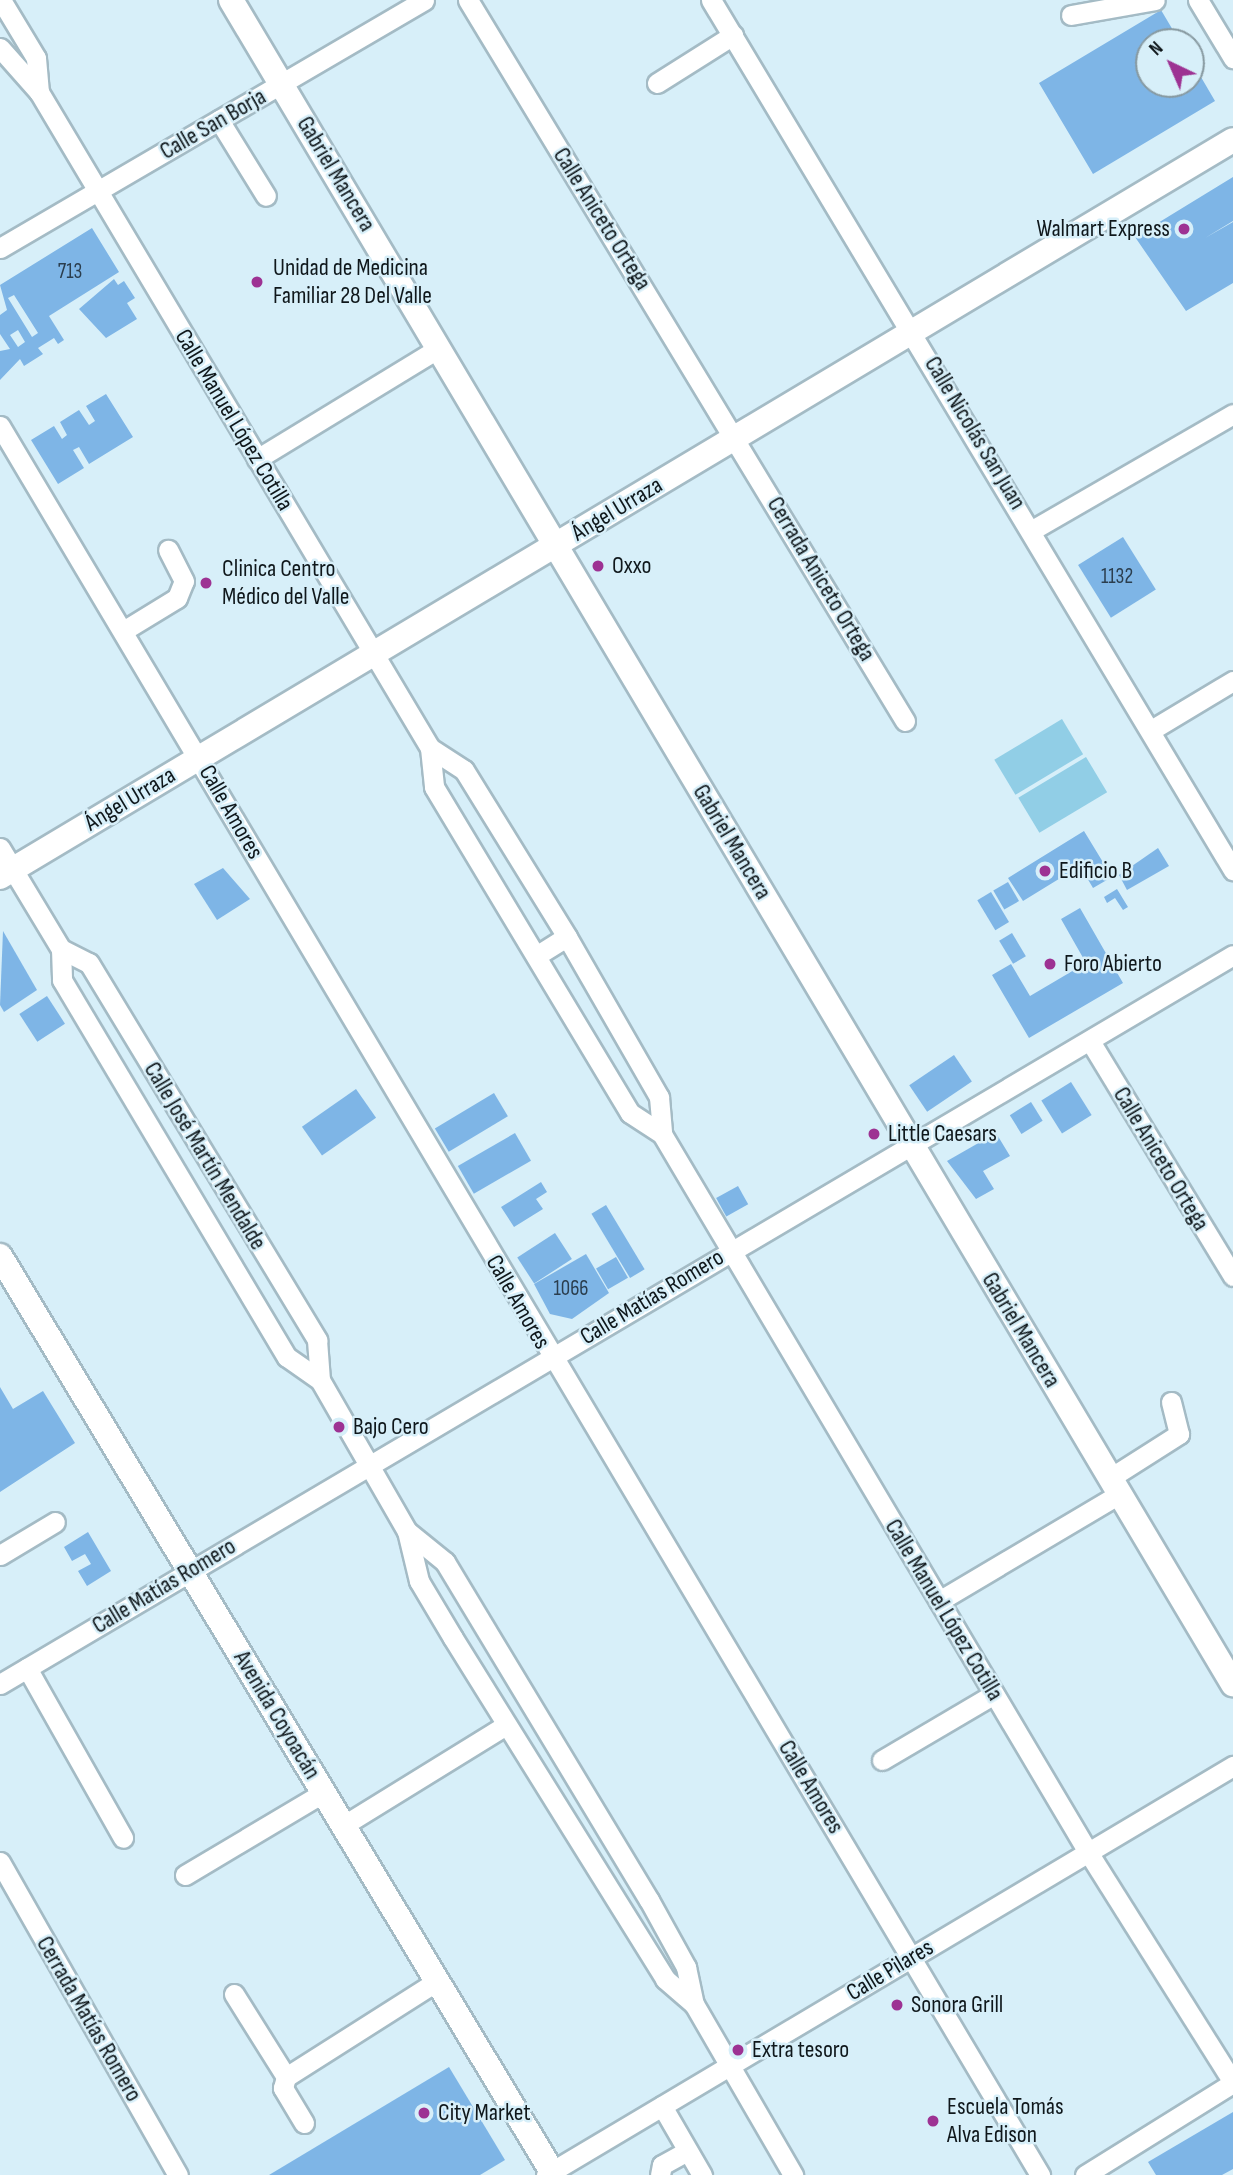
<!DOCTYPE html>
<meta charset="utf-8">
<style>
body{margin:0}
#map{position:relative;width:1233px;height:2175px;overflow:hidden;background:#d7eff9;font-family:"Sofia Sans Condensed",sans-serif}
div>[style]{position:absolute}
.green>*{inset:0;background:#91cee6;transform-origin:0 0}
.building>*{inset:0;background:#7eb5e6;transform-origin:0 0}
.roads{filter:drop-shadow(2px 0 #a4bbc5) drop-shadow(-2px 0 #a4bbc5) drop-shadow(0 2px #a4bbc5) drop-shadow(0 -2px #a4bbc5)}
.minor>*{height:19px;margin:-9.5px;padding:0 9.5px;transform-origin:9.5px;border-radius:9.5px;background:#fff}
.major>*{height:24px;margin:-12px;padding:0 12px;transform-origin:12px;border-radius:12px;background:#fff}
.dots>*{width:19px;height:19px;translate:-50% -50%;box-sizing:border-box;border:4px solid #d7eff9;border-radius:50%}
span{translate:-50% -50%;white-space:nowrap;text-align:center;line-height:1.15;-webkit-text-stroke:5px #d7eff9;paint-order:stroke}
.number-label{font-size:21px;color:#2b3e4e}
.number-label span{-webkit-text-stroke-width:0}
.street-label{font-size:24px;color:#0f171b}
.poi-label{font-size:24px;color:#0f171b}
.right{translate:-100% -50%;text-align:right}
.left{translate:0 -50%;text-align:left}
.north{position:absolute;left:1135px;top:28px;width:70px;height:70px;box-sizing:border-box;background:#d7eff9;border:2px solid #8799a0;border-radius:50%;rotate:316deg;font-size:19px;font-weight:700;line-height:28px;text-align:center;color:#0f171b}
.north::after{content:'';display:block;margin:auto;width:24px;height:32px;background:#9d3293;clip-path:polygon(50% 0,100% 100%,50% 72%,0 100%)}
</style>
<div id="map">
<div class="green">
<div style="left:1062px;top:719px;width:41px;height:79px;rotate:59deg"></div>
<div style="left:1086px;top:757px;width:41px;height:79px;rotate:59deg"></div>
</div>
<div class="building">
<div style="clip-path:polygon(1161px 10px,1180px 42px,1149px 42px,1149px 84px,1191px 84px,1191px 60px,1215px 101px,1093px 174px,1039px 83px)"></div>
<div style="clip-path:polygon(1233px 177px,1233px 221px,1205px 238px,1233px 222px,1233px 283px,1186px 311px,1135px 237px)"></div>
<div style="clip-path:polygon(evenodd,92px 228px,119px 272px,49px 316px,64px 340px,58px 344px,54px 338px,38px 348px,43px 354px,24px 366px,20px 359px,0 380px,0 351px,10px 349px,0 334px,0 315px,7px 310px,0 285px,92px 228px,14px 295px,38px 333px,32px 337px,8px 298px,14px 295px,92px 228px,18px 330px,25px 342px,18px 347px,10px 335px,18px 330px)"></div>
<div style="clip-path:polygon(114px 279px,118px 285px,124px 281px,135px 298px,127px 303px,137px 319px,106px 338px,79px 309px)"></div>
<div style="clip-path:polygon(106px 394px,133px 437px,89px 464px,79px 447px,73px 450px,84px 468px,58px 484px,31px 440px,54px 426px,62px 439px,67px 435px,60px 422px,79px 410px,89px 425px,95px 421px,86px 406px)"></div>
<div style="left:1123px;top:537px;width:62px;height:53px;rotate:58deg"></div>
<div style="clip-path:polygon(1084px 831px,1112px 877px,1093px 888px,1080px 866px,1023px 901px,1008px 878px)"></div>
<div style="clip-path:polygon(1158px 848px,1169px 866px,1127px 890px,1119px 875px)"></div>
<div style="clip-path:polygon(223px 868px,250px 899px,217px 920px,194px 884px)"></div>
<div style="left:1008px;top:882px;width:22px;height:17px;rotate:60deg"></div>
<div style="clip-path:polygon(1117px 889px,1128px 907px,1123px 910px,1115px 898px,1107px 903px,1104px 897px)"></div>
<div style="left:991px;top:892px;width:35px;height:16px;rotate:59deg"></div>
<div style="clip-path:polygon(1080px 908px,1123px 983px,1029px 1038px,992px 975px,1011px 964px,1030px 996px,1086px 963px,1061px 919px)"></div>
<div style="clip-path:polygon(3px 931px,37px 990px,4px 1012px,0 1005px)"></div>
<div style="left:1012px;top:933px;width:27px;height:15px;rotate:59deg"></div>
<div style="left:47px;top:996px;width:33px;height:33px;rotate:57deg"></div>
<div style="left:954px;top:1055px;width:32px;height:54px;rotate:56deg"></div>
<div style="left:1071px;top:1082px;width:39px;height:35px;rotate:58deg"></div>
<div style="left:356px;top:1089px;width:35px;height:66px;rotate:55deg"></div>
<div style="left:494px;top:1093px;width:27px;height:69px;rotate:59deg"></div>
<div style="left:1031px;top:1102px;width:22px;height:25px;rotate:58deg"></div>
<div style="left:515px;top:1133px;width:32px;height:66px;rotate:60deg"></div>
<div style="clip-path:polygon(996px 1133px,1010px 1156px,983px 1171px,994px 1189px,976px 1199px,947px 1161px)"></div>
<div style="clip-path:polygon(541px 1182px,547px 1192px,536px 1199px,543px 1209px,514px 1227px,501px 1207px)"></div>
<div style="left:738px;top:1186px;width:21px;height:25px;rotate:61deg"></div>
<div style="left:606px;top:1205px;width:75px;height:17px;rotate:59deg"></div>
<div style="left:555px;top:1233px;width:31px;height:45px;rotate:57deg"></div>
<div style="clip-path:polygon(586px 1254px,609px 1293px,572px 1319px,550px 1314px,534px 1284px)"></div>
<div style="left:616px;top:1257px;width:24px;height:23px;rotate:60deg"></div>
<div style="clip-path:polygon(0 1387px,13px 1409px,43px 1391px,75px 1443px,0 1492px)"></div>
<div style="clip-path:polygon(88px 1532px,111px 1571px,87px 1586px,78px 1571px,91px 1564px,85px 1554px,72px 1561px,64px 1547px)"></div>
<div style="clip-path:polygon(449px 2067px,505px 2160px,480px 2175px,269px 2175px)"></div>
<div style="clip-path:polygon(1233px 2112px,1233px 2169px,1222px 2175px,1156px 2175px,1148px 2162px)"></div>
</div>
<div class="roads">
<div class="minor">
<div style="left:1px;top:0;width:68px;rotate:58.9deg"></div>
<div style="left:36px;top:58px;width:34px;rotate:85deg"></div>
<div style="left:468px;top:0;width:843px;rotate:58.78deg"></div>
<div style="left:711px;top:0;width:1015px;rotate:59.04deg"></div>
<div style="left:1198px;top:0;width:68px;rotate:58.9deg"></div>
<div style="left:1071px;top:15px;width:85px;rotate:-10.1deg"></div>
<div style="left:0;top:48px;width:59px;rotate:48.4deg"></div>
<div style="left:39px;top:92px;width:764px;rotate:59.2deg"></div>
<div style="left:430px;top:748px;width:39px;rotate:84deg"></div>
<div style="left:434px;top:787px;width:380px;rotate:59deg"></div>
<div style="left:630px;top:1113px;width:38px;rotate:33deg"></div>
<div style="left:657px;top:83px;width:90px;rotate:-32.3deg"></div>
<div style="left:219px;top:120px;width:89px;rotate:58.3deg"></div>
<div style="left:0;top:248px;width:491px;rotate:-30.3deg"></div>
<div style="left:0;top:426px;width:2035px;rotate:59.26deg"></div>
<div style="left:257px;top:459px;width:213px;rotate:-31.4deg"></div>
<div style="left:1034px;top:529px;width:230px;rotate:-30deg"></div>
<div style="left:123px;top:631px;width:63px;rotate:-31.4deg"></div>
<div style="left:177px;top:598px;width:18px;rotate:-68deg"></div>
<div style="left:184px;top:581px;width:35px;rotate:-117deg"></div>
<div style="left:1153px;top:729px;width:93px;rotate:-31deg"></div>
<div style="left:430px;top:748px;width:40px;rotate:32.9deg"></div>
<div style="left:464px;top:770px;width:196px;rotate:58.3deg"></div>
<div style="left:567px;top:937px;width:185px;rotate:60.1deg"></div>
<div style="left:659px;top:1097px;width:37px;rotate:85deg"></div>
<div style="left:662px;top:1134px;width:835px;rotate:59.32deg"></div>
<div style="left:1088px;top:1852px;width:272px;rotate:57.8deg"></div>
<div style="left:0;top:848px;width:118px;rotate:58.9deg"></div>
<div style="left:61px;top:949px;width:31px;rotate:27deg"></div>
<div style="left:89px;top:963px;width:441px;rotate:58.8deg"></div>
<div style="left:317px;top:1340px;width:40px;rotate:85.7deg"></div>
<div style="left:61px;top:949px;width:31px;rotate:88deg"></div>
<div style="left:62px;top:980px;width:439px;rotate:59.2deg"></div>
<div style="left:287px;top:1357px;width:40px;rotate:34.9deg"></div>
<div style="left:320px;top:1380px;width:174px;rotate:60.1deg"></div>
<div style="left:407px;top:1531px;width:51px;rotate:76.5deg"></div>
<div style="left:419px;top:1581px;width:66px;rotate:59.2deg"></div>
<div style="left:453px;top:1638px;width:402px;rotate:58.1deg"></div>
<div style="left:665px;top:1979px;width:38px;rotate:41deg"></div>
<div style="left:536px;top:956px;width:36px;rotate:-32deg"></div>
<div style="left:1090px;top:1041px;width:275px;rotate:58.7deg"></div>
<div style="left:1110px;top:1478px;width:82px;rotate:-32.5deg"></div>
<div style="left:1179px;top:1434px;width:33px;rotate:-104deg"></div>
<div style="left:407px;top:1531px;width:49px;rotate:39.2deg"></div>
<div style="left:445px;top:1562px;width:395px;rotate:58.9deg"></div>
<div style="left:649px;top:1900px;width:77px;rotate:61.1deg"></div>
<div style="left:686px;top:1967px;width:38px;rotate:78deg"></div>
<div style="left:694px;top:2004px;width:198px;rotate:59.9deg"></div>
<div style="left:0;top:1555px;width:64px;rotate:-31deg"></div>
<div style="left:939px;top:1601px;width:209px;rotate:-30.7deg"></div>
<div style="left:27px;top:1668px;width:195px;rotate:60.5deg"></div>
<div style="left:0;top:1684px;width:1432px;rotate:-30.59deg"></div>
<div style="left:882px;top:1760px;width:130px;rotate:-30.5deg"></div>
<div style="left:344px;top:1825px;width:190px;rotate:-31.7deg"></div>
<div style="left:0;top:1862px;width:360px;rotate:60.4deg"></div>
<div style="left:185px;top:1875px;width:162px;rotate:-30.8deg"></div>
<div style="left:234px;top:1994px;width:98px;rotate:57.9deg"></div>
<div style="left:662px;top:2106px;width:80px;rotate:59.9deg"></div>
<div style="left:304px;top:2123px;width:41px;rotate:-121deg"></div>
<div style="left:283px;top:2088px;width:11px;rotate:-75deg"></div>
<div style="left:286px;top:2077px;width:179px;rotate:-32.4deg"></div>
<div style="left:546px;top:2175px;width:800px;rotate:-30.77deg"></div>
<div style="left:660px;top:2175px;width:10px;rotate:-79deg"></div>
<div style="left:662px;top:2165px;width:29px;rotate:-29deg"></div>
<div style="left:1085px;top:2175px;width:174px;rotate:-31.9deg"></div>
</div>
<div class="major">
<div style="left:231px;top:0;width:1960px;rotate:59.25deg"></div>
<div style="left:0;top:877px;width:1436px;rotate:-30.87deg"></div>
<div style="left:0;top:1256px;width:1073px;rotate:58.92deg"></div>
</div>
</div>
<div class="dots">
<div style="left:1184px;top:229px;background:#9d3293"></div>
<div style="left:257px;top:282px;background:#9d3293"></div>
<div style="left:598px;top:566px;background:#9d3293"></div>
<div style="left:206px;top:583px;background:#9d3293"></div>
<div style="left:1045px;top:871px;background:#9d3293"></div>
<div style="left:1050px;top:964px;background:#9d3293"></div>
<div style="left:874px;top:1134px;background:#9d3293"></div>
<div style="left:339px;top:1427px;background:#9d3293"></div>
<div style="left:897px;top:2005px;background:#9d3293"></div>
<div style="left:738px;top:2050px;background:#9d3293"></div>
<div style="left:424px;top:2113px;background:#9d3293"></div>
<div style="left:933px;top:2121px;background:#9d3293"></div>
</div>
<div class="number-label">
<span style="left:70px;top:272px">713</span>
<span style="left:1117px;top:577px">1132</span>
<span style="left:571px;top:1289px">1066</span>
</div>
<div class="street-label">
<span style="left:213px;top:124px;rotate:-30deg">Calle San Borja</span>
<span style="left:336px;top:174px;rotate:59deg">Gabriel Mancera</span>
<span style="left:602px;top:219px;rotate:58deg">Calle Aniceto Ortega</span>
<span style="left:234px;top:420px;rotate:59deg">Calle Manuel López Cotilla</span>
<span style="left:975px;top:433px;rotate:59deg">Calle Nicolás San Juan</span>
<span style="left:617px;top:509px;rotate:-31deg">Ángel Urraza</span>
<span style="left:821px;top:579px;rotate:59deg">Cerrada Aniceto Ortega</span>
<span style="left:130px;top:799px;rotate:-31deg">Ángel Urraza</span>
<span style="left:231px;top:812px;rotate:60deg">Calle Amores</span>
<span style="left:732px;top:842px;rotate:59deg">Gabriel Mancera</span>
<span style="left:205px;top:1156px;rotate:59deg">Calle José Martín Mendalde</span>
<span style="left:1161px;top:1159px;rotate:59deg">Calle Aniceto Ortega</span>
<span style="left:652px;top:1297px;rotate:-31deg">Calle Matías Romero</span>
<span style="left:518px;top:1302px;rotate:60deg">Calle Amores</span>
<span style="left:1021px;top:1330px;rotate:59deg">Gabriel Mancera</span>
<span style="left:164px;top:1586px;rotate:-31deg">Calle Matías Romero</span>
<span style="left:944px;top:1610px;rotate:59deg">Calle Manuel López Cotilla</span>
<span style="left:277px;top:1715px;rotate:59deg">Avenida Coyoacán</span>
<span style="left:811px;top:1787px;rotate:59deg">Calle Amores</span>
<span style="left:890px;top:1970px;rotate:-31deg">Calle Pilares</span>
<span style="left:89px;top:2019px;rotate:60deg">Cerrada Matías Romero</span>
</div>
<div class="poi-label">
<span class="right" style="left:1170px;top:229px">Walmart Express</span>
<span class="left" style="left:273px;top:282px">Unidad de Medicina<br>Familiar 28 Del Valle</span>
<span class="left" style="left:612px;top:566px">Oxxo</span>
<span class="left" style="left:222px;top:583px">Clinica Centro<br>Médico del Valle</span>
<span class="left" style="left:1059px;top:871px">Edificio B</span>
<span class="left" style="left:1064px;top:964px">Foro Abierto</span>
<span class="left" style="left:888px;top:1134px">Little Caesars</span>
<span class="left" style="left:353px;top:1427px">Bajo Cero</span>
<span class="left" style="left:911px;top:2005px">Sonora Grill</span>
<span class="left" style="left:752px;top:2050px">Extra tesoro</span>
<span class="left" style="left:947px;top:2121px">Escuela Tomás<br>Alva Edison</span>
<span class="left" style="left:438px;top:2113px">City Market</span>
</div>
<div class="north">N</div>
</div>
